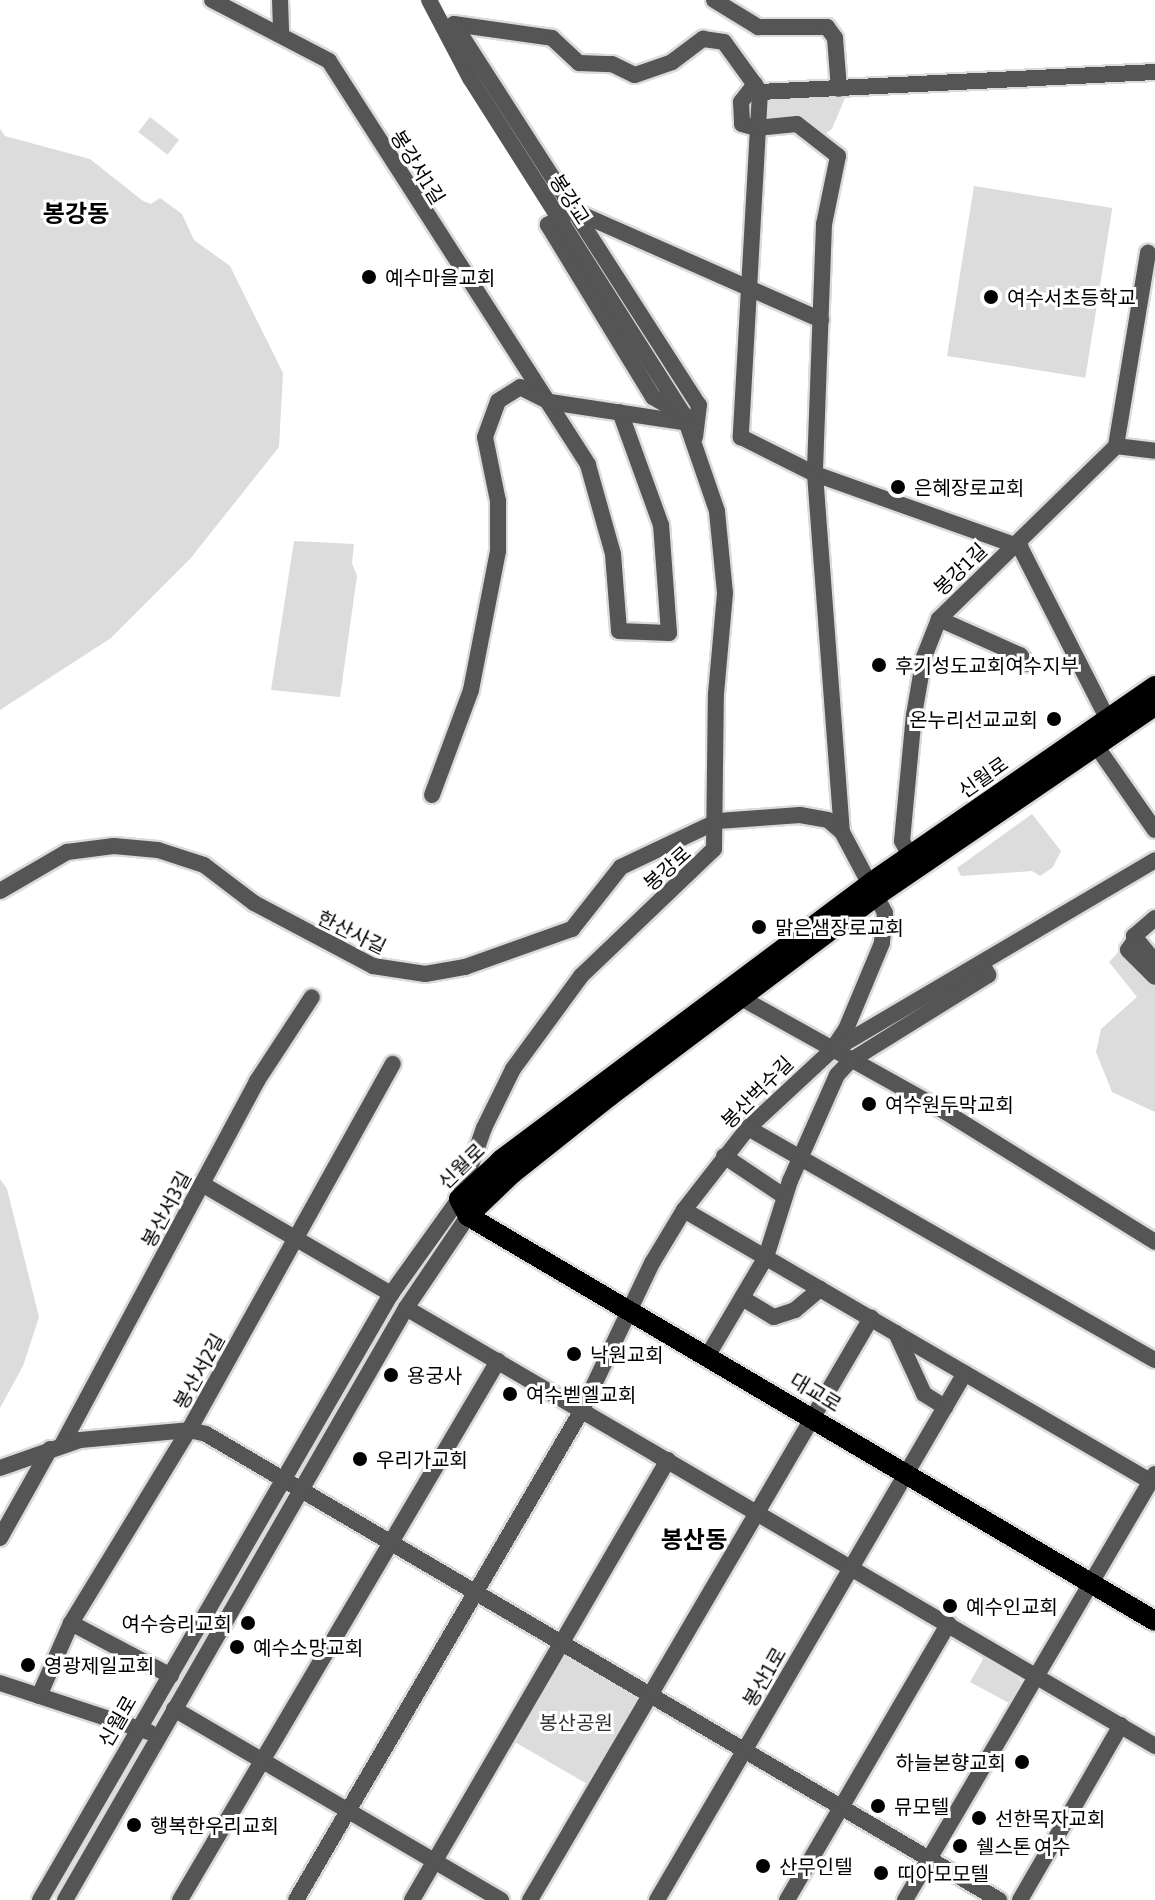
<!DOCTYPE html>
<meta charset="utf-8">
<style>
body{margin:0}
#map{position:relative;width:1155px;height:1900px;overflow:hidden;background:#fff;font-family:"Asap Condensed","Noto Sans KR",sans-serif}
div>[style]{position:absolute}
.green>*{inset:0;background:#dcdcdc;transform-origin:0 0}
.roads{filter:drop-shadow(2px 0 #dbdbdb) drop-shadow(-2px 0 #dbdbdb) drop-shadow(0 2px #dbdbdb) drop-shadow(0 -2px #dbdbdb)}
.minor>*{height:16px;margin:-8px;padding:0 8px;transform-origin:8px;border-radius:8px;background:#555}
.major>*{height:20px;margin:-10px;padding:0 10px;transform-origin:10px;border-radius:10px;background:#000}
.minor-bridge>*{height:16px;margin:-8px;padding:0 8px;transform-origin:8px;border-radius:8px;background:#555}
.dots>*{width:22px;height:22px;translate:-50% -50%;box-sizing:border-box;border:4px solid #fff;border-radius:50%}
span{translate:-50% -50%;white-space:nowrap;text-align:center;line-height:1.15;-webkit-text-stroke:6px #fff;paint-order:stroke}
.street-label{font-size:20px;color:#000}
.poi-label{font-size:20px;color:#000}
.left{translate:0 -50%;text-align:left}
.right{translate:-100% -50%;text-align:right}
.park-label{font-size:20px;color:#333}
.quarter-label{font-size:24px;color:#000;font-weight:700}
</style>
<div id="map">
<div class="green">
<div style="clip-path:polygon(845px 98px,832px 129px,823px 135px,802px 119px,764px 117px,764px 100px)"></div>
<div style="left:150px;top:117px;width:37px;height:19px;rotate:38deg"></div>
<div style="clip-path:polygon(0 129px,5px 136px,90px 159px,143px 201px,151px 204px,160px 198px,182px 214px,194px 240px,230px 266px,283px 373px,279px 447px,190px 559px,111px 638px,0 710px)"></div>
<div style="left:974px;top:186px;width:140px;height:172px;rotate:9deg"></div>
<div style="clip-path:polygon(294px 541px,354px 544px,352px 563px,357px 576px,340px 697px,271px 690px)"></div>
<div style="clip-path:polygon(1032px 814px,1061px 851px,1053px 867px,1040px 876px,1032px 871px,961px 876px,957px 868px)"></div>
<div style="clip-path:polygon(1121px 949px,1155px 983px,1155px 1112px,1112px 1092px,1096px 1052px,1101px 1029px,1137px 997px,1109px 962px)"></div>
<div style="clip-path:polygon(0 1179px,7px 1189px,39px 1317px,23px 1366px,0 1408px)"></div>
<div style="clip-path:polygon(565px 1653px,636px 1694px,638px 1703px,589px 1785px,513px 1741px)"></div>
<div style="clip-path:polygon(986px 1654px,1015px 1670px,1021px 1683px,1009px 1703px,970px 1682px)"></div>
</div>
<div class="roads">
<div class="minor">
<div style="left:212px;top:0;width:132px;rotate:27.5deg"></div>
<div style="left:329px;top:61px;width:480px;rotate:57.3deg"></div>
<div style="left:588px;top:465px;width:92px;rotate:74.3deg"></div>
<div style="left:613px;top:554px;width:77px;rotate:85.5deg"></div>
<div style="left:619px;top:631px;width:50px;rotate:2.3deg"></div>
<div style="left:669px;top:633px;width:108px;rotate:-94.2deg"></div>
<div style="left:661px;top:525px;width:120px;rotate:-109.9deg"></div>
<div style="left:280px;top:0;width:35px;rotate:88deg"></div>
<div style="left:714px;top:0;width:52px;rotate:31.5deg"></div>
<div style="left:758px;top:27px;width:69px"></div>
<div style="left:827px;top:27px;width:14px;rotate:54deg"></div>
<div style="left:835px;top:38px;width:51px;rotate:85.5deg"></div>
<div style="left:454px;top:24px;width:99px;rotate:8.1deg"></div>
<div style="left:552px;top:38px;width:37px;rotate:43deg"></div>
<div style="left:579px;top:63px;width:33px;rotate:2deg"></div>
<div style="left:612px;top:64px;width:25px;rotate:26deg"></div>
<div style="left:635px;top:75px;width:39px;rotate:-19deg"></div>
<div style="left:672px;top:62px;width:39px;rotate:-37deg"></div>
<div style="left:703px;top:39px;width:21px;rotate:8deg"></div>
<div style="left:724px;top:42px;width:62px;rotate:54.2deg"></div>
<div style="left:760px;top:92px;width:346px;rotate:93.2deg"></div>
<div style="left:741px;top:437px;width:83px;rotate:26.6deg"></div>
<div style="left:815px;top:474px;width:218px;rotate:19.6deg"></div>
<div style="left:1020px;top:547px;width:192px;rotate:63deg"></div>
<div style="left:454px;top:24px;width:453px;rotate:57.3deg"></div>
<div style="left:699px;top:405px;width:32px;rotate:97deg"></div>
<div style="left:755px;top:84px;width:23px;rotate:128deg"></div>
<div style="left:741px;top:102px;width:22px;rotate:87deg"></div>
<div style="left:742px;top:124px;width:15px;rotate:16deg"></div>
<div style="left:756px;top:128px;width:41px;rotate:-5.6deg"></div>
<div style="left:797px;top:124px;width:52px;rotate:38deg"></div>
<div style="left:838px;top:156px;width:69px;rotate:101.6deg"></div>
<div style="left:824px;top:224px;width:250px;rotate:92.1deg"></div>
<div style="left:815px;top:474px;width:359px;rotate:85.7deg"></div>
<div style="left:760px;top:92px;width:396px;rotate:-2.9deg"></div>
<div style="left:574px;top:211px;width:270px;rotate:23.8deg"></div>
<div style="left:1116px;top:446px;width:196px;rotate:-80.6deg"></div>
<div style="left:1116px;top:446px;width:39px;rotate:7deg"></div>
<div style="left:939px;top:619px;width:89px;rotate:24deg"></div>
<div style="left:1020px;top:655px;width:11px;rotate:52deg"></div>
<div style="left:1097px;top:747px;width:101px;rotate:55.1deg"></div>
<div style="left:432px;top:795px;width:112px;rotate:-69.6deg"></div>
<div style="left:471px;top:690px;width:142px;rotate:-79deg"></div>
<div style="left:498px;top:551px;width:50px;rotate:-90deg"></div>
<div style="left:498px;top:501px;width:65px;rotate:-101.5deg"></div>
<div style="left:485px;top:437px;width:38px;rotate:-70deg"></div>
<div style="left:498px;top:401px;width:26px;rotate:-32deg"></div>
<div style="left:520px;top:387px;width:34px;rotate:27deg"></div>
<div style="left:550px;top:402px;width:141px;rotate:8.6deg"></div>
<div style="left:910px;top:856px;width:17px;rotate:-118deg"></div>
<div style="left:902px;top:841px;width:127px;rotate:-84.6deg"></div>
<div style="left:914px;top:715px;width:59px;rotate:-80.2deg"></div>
<div style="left:924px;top:657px;width:41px;rotate:-68.5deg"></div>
<div style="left:939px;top:619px;width:248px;rotate:-44.3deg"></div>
<div style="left:0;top:891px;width:78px;rotate:-30.2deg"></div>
<div style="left:67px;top:852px;width:47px;rotate:-7.3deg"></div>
<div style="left:114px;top:846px;width:44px;rotate:5.2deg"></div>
<div style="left:158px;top:850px;width:48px;rotate:18.1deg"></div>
<div style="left:204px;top:865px;width:63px;rotate:37.2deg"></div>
<div style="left:254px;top:903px;width:135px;rotate:27.9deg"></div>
<div style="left:373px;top:966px;width:53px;rotate:8.7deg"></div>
<div style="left:425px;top:974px;width:41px;rotate:-9.9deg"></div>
<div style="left:465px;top:967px;width:114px;rotate:-19.6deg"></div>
<div style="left:572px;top:929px;width:79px;rotate:-51.7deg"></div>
<div style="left:621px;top:867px;width:107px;rotate:-25.4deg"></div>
<div style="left:718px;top:821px;width:82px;rotate:-4.2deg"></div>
<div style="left:800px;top:815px;width:28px;rotate:10deg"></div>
<div style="left:828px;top:820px;width:18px;rotate:41deg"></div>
<div style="left:842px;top:832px;width:92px;rotate:62deg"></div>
<div style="left:885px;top:913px;width:30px;rotate:96deg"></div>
<div style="left:882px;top:943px;width:93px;rotate:112.7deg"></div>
<div style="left:846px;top:1029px;width:25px;rotate:124deg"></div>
<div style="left:832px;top:1050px;width:115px;rotate:137.1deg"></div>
<div style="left:748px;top:1128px;width:104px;rotate:128deg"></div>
<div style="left:684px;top:1210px;width:62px;rotate:121.1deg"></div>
<div style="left:652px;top:1263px;width:163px;rotate:115.5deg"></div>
<div style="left:582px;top:1410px;width:567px;rotate:120.27deg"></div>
<div style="left:1155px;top:918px;width:28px;rotate:139deg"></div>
<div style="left:1134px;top:936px;width:33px;rotate:51deg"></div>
<div style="left:1135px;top:940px;width:12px;rotate:125deg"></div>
<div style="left:1128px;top:950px;width:38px;rotate:45deg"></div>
<div style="left:741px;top:998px;width:232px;rotate:29.1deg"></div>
<div style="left:944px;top:1111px;width:248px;rotate:31.8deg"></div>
<div style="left:833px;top:1050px;width:374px;rotate:-30.5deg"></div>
<div style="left:748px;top:1128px;width:468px;rotate:29.7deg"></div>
<div style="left:724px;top:1156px;width:73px;rotate:33.9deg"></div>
<div style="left:202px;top:1184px;width:219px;rotate:30.2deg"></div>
<div style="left:684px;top:1210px;width:539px;rotate:30.18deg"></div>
<div style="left:742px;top:1298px;width:37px;rotate:31deg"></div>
<div style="left:774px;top:1317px;width:22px;rotate:-18deg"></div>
<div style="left:795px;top:1310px;width:33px;rotate:-40deg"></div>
<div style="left:406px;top:1308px;width:868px;rotate:30.32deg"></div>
<div style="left:896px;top:1333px;width:67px;rotate:65.3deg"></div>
<div style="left:924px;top:1394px;width:25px;rotate:32deg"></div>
<div style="left:708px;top:1355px;width:114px;rotate:-59.4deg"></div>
<div style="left:766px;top:1257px;width:80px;rotate:-72.5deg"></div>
<div style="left:790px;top:1181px;width:116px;rotate:-66.1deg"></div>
<div style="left:837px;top:1075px;width:19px;rotate:-47deg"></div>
<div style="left:850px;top:1061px;width:163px;rotate:-31.9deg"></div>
<div style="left:988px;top:975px;width:13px;rotate:-117deg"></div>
<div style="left:63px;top:1443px;width:411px;rotate:-61.8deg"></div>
<div style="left:257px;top:1081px;width:100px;rotate:-56.8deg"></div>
<div style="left:0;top:1468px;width:85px;rotate:-19.3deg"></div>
<div style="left:80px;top:1440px;width:109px;rotate:-5.2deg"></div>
<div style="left:189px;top:1430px;width:17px;rotate:13deg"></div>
<div style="left:206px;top:1434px;width:920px;rotate:30.44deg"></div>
<div style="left:0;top:1538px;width:102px;rotate:-60.7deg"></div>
<div style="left:71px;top:1623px;width:113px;rotate:27.9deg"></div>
<div style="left:0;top:1683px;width:157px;rotate:18.2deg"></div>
<div style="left:39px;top:1696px;width:80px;rotate:-66.3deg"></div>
<div style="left:71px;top:1623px;width:226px;rotate:-58.6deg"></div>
<div style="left:189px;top:1430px;width:419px;rotate:-60.9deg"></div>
<div style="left:174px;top:1709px;width:379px;rotate:30.3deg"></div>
<div style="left:40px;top:1900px;width:700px;rotate:-59.92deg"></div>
<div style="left:391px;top:1294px;width:117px;rotate:-54.4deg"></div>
<div style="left:459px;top:1199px;width:75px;rotate:-70.6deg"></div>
<div style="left:484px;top:1128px;width:66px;rotate:-63.8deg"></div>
<div style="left:513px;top:1069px;width:115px;rotate:-53.8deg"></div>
<div style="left:581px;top:976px;width:184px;rotate:-43.7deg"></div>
<div style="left:714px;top:849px;width:155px;rotate:-89.3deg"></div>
<div style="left:716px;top:694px;width:101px;rotate:-84.9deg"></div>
<div style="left:725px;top:593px;width:82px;rotate:-95.6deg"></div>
<div style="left:717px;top:511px;width:102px;rotate:-109deg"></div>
<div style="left:684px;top:415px;width:36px;rotate:-150deg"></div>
<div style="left:653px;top:397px;width:202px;rotate:-121.4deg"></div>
<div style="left:548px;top:225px;width:28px;rotate:-32deg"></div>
<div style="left:65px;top:1900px;width:683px;rotate:-60.06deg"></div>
<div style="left:406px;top:1308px;width:111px;rotate:-56deg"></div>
<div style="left:180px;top:1900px;width:626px;rotate:-59.46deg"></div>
<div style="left:412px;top:1900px;width:509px;rotate:-59.81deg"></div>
<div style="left:530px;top:1900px;width:675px;rotate:-59.63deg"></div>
<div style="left:657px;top:1900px;width:610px;rotate:-59.7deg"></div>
<div style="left:787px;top:1900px;width:320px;rotate:-59.7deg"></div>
<div style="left:905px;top:1900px;width:494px;rotate:-59.6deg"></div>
<div style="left:1020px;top:1900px;width:202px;rotate:-60deg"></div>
</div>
<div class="major">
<div style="left:1155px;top:686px;width:344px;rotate:145.3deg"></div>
<div style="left:872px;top:882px;width:464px;rotate:143.2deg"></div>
<div style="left:501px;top:1160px;width:57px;rotate:137.1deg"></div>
<div style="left:459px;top:1199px;width:19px;rotate:62deg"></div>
<div style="left:468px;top:1216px;width:797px;rotate:30.52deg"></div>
<div style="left:468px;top:1216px;width:61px;rotate:-43.7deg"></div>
<div style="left:512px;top:1174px;width:125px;rotate:-38.5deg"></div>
<div style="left:610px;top:1096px;width:336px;rotate:-36.9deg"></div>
<div style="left:879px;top:894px;width:334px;rotate:-34.3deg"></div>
</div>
</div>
<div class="minor-bridge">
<div style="left:429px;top:0;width:88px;rotate:62.3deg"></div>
<div style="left:470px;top:78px;width:399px;rotate:57.6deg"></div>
</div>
<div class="dots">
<div style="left:369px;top:277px;background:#000"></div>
<div style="left:991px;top:297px;background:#000"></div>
<div style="left:898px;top:487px;background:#000"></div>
<div style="left:879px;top:665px;background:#000"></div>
<div style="left:1054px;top:719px;background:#000"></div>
<div style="left:759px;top:927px;background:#000"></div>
<div style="left:869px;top:1104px;background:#000"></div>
<div style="left:574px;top:1354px;background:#000"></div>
<div style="left:391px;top:1375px;background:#000"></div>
<div style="left:510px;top:1394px;background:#000"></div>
<div style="left:360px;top:1459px;background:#000"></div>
<div style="left:950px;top:1606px;background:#000"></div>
<div style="left:248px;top:1623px;background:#000"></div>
<div style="left:237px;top:1647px;background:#000"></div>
<div style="left:28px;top:1665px;background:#000"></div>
<div style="left:1022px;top:1762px;background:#000"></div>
<div style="left:878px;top:1806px;background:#000"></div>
<div style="left:979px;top:1818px;background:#000"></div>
<div style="left:134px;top:1825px;background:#000"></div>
<div style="left:960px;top:1846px;background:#000"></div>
<div style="left:763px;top:1866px;background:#000"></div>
<div style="left:881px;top:1873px;background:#000"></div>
</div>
<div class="street-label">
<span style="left:418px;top:167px;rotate:58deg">봉강서1길</span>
<span style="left:570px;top:199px;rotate:57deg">봉강교</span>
<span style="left:960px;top:569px;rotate:-44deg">봉강1길</span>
<span style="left:983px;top:777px;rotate:-35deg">신월로</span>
<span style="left:667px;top:868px;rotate:-42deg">봉강로</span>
<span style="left:352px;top:932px;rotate:26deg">한산사길</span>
<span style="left:757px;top:1092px;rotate:-45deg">봉산벅수길</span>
<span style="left:461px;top:1166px;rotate:-44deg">신월로</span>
<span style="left:166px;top:1209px;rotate:-62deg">봉산서3길</span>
<span style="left:199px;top:1371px;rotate:-61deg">봉산서2길</span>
<span style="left:816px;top:1392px;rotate:31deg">대교로</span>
<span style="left:764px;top:1677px;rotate:-60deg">봉산1로</span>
<span style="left:117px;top:1721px;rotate:-60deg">신월로</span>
</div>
<div class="poi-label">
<span class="left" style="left:385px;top:277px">예수마을교회</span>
<span class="left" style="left:1007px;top:297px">여수서초등학교</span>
<span class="left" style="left:914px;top:487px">은혜장로교회</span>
<span class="left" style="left:895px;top:665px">후기성도교회여수지부</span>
<span class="right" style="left:1038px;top:719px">온누리선교교회</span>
<span class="left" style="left:775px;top:927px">맑은샘장로교회</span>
<span class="left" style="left:885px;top:1104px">여수원두막교회</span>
<span class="left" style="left:590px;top:1354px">낙원교회</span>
<span class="left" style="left:407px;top:1375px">용궁사</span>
<span class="left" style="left:526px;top:1394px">여수벧엘교회</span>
<span class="left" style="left:376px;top:1459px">우리가교회</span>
<span class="left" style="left:966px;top:1606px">예수인교회</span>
<span class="right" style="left:232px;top:1623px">여수승리교회</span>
<span class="left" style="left:253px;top:1647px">예수소망교회</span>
<span class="left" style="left:44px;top:1665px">영광제일교회</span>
<span class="right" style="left:1006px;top:1762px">하늘본향교회</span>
<span class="left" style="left:894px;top:1806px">뮤모텔</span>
<span class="left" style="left:995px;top:1818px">선한목자교회</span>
<span class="left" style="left:150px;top:1825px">행복한우리교회</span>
<span class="left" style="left:976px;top:1846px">쉘스톤 여수</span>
<span class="left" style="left:779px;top:1866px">산무인텔</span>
<span class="left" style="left:897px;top:1873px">띠아모모텔</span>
</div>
<div class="park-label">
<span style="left:576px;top:1722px">봉산공원</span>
</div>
<div class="quarter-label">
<span style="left:76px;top:214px">봉강동</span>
<span style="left:694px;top:1540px">봉산동</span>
</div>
</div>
